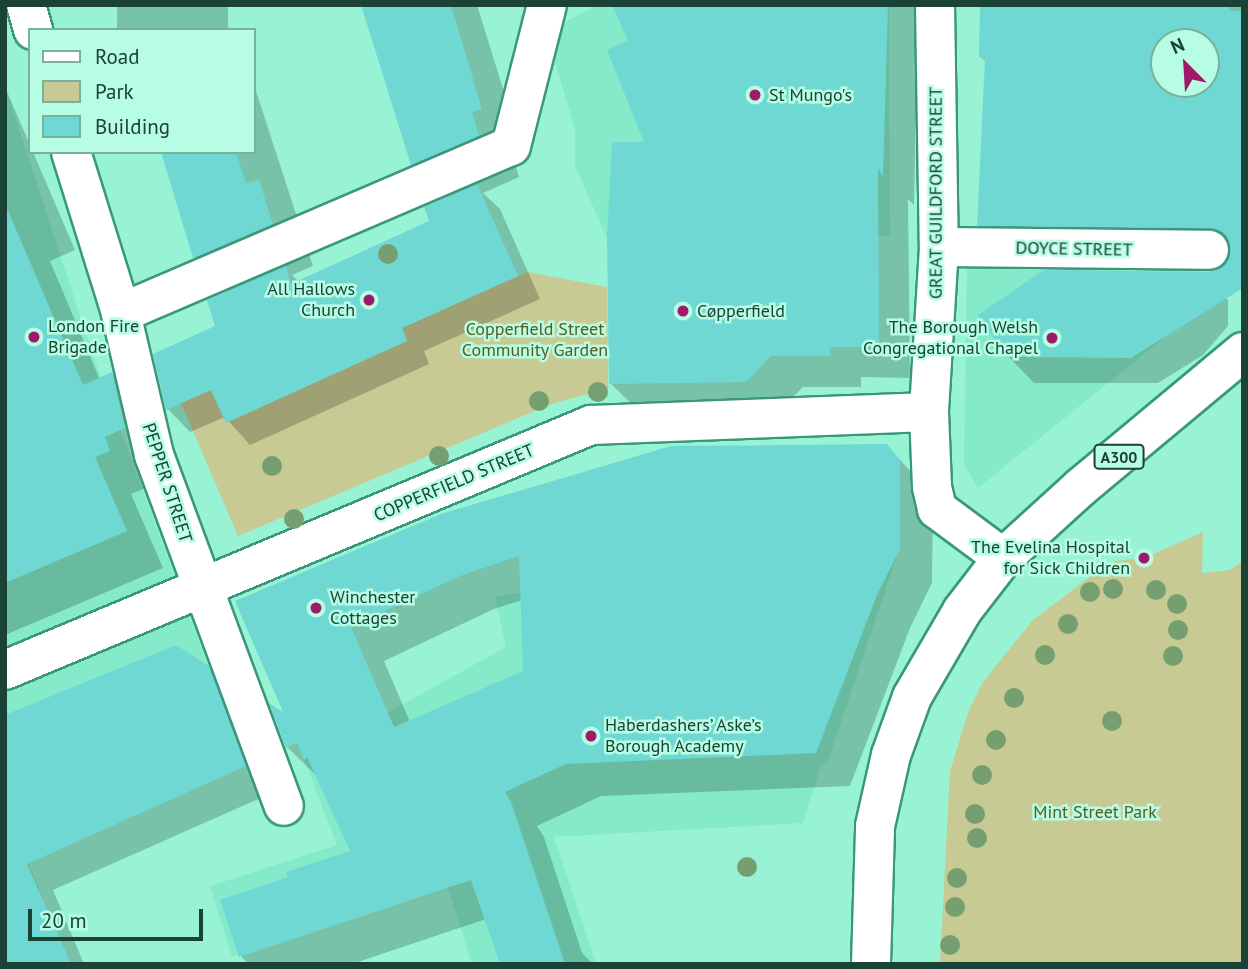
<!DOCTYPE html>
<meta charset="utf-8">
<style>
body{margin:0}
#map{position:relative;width:1248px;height:969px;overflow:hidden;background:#98f3d5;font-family:"PT Sans",sans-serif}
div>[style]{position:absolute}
.built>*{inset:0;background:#84eac9}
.green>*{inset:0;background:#c7ca93}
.shadow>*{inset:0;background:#0003;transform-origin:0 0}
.building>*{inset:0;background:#6fd8d2}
.roads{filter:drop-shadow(2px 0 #39977c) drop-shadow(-2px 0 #39977c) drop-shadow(0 2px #39977c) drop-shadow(0 -2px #39977c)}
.minor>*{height:38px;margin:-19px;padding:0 19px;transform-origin:19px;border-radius:19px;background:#fff}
.major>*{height:38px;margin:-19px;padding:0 19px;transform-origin:19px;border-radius:19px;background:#fff}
.trees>*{width:20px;height:20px;margin:-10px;border-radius:50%;background:#769f71}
.dots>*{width:19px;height:19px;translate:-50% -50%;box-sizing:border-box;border:4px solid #b6fde4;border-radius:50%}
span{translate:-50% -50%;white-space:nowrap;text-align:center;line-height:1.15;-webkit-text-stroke:5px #b6fde4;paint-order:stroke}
.shield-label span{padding:2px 5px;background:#b6fde4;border:2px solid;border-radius:5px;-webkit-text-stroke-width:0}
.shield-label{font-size:16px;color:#1b4236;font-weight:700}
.poi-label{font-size:18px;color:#1b4236}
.left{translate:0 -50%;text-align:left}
.right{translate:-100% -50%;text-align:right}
.street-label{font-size:18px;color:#1b4236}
.park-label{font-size:18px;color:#5a5b1f}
.frame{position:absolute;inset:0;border:7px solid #1b4236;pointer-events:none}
.legend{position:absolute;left:28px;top:28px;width:228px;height:126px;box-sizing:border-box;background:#b6fde4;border:2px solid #78b29e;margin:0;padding:9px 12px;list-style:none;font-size:21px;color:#1b4236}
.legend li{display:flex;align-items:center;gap:14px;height:35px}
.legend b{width:35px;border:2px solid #78b29e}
.north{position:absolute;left:1150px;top:28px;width:70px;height:70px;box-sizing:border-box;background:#b6fde4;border:2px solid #78b29e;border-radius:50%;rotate:336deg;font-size:19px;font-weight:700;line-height:28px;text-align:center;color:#1b4236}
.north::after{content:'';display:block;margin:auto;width:24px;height:32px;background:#9f1968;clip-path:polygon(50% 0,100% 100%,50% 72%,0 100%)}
.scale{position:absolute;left:28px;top:909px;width:175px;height:32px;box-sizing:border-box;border:4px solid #1b4236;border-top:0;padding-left:9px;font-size:21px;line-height:24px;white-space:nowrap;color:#1b4236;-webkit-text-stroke:5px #b6fde4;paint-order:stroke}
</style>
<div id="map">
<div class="built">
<div style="clip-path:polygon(598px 5px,889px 5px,890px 236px,607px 238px,575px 166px,575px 129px,546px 32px)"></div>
<div style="clip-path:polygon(5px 86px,95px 361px,245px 766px,28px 863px,40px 890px,5px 906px)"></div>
<div style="clip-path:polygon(1068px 262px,1214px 266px,1206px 304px,978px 488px,964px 464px,967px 267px)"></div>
<div style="clip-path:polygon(899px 550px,828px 761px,821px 766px,803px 823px,554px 837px,596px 964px,472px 964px,448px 888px,232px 957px,210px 886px,337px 845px,304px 759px,506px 647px,495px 597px,632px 570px)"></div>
</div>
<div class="green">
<div style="clip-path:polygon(528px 272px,607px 287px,608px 389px,554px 403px,238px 536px,181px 403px,211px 390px,226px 422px,407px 341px,402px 328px)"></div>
<div style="clip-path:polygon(1203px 532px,1202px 573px,1230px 570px,1243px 561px,1243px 964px,940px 964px,950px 771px,969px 710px,983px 682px,1033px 620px,1091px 576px,1114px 561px,1144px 558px)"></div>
</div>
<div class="shadow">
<div style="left:117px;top:5px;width:111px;height:26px"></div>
<div style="clip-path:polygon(363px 5px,477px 5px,522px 150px,512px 154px,519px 177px,483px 193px,500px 209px,540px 299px,424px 351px,429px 364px,250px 445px,225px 417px,190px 432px,168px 409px,217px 327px,230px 292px,195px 257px,162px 152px,254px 152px,254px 85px,313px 266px,292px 275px,299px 282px,431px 222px,448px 199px,413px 164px)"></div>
<div style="clip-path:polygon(635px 5px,918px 5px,914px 205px,908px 199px,910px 378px,861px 377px,861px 387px,803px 387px,777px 413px,642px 414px,610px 383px,647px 143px,630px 42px)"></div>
<div style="clip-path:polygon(evenodd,980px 5px,1243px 5px,1243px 257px,1009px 255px,979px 225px,987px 63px,981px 57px,980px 5px,1164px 42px,1206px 42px,1206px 84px,1164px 84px,1164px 42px)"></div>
<div style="clip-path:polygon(5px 87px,30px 145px,30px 152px,33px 152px,75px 250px,50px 261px,100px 380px,112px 374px,149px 411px,161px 465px,140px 474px,146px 488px,131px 494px,163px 568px,5px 635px)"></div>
<div style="clip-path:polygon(1202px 274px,1228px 300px,1228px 326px,1203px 355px,1158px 383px,1034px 383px,1008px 356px)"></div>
<div style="clip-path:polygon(evenodd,887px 446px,933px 495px,932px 583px,910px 628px,850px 786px,601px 796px,537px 826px,544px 837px,582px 953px,593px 964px,502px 964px,486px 919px,352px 964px,248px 964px,241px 956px,290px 878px,352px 852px,319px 778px,287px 747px,287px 716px,237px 602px,887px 446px,522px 600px,525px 673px,410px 722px,384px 661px,494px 609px,522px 600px)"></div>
<div style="clip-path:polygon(208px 667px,235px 695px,272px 793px,53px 890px,84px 964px,5px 964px,5px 715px)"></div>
</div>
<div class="building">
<div style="clip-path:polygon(361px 5px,451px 5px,482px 109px,472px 112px,479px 136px,411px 165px)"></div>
<div style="clip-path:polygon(612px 5px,888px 5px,883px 177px,878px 168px,879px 347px,830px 347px,830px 356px,771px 356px,746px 382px,609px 384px,607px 238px,612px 142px,644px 142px,607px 50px,628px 41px)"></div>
<div style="clip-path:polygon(evenodd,980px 5px,1229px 5px,1229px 11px,1243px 11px,1243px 288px,1131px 358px,1006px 357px,978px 315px,1044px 270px,1209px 272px,1219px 269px,1227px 262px,1231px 250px,1228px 239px,1221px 232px,1209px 228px,977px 226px,985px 59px,979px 57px,980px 5px,1164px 42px,1206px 42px,1206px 84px,1164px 84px,1164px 42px)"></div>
<div style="clip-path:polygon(161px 152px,236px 152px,246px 183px,259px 180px,273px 224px,193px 258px)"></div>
<div style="clip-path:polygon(477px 184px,518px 276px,402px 328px,407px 341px,226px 423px,211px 390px,166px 410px,153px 354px,215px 326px,207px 300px,286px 266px,291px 284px,429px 221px,424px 207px)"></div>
<div style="clip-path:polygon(5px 204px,83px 385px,112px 372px,125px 428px,105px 437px,110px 451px,95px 457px,127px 531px,5px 583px)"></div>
<div style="clip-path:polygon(evenodd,887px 444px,900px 460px,900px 549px,877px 595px,816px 753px,566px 764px,505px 792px,511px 802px,565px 964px,500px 964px,471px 880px,239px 957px,220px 900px,288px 877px,286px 872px,350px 851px,307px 757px,304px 760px,297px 743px,286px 748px,269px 703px,283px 712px,235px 601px,441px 514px,671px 446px,887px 444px,519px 556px,523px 671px,394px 727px,351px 627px,460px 576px,519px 556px)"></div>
<div style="clip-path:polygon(176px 645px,209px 666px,246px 766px,27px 864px,71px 964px,5px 964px,5px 715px)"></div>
</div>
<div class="roads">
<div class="minor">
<div style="left:26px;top:5px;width:26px;rotate:74deg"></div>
<div style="left:935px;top:5px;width:242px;rotate:89.1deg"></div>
<div style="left:939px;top:247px;width:165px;rotate:93.5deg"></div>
<div style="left:929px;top:412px;width:75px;rotate:87.7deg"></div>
<div style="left:932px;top:487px;width:23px;rotate:77deg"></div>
<div style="left:937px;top:509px;width:82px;rotate:36.6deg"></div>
<div style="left:71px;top:152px;width:169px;rotate:72.7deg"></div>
<div style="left:121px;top:313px;width:146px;rotate:76.9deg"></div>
<div style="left:154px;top:455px;width:374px;rotate:69.7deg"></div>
<div style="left:939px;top:247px;width:270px;rotate:0.6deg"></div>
<div style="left:121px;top:313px;width:424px;rotate:-23.2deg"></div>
<div style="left:511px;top:146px;width:146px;rotate:-75.7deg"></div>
<div style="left:5px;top:670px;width:635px;rotate:-22.69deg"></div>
<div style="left:591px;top:425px;width:338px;rotate:-2.2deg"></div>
</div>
<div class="major">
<div style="left:871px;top:964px;width:138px;rotate:-88.3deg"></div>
<div style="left:875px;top:826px;width:73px;rotate:-77.3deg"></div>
<div style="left:891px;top:755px;width:62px;rotate:-70.1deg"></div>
<div style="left:912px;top:697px;width:99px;rotate:-59.8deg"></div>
<div style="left:962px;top:611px;width:67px;rotate:-52.3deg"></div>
<div style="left:1003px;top:558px;width:105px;rotate:-42.3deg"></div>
<div style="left:1081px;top:487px;width:211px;rotate:-39.8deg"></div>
</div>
</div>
<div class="trees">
<div style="left:388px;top:254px"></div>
<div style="left:598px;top:392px"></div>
<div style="left:539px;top:401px"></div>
<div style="left:439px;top:456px"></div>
<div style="left:272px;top:466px"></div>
<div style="left:294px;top:519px"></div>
<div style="left:1113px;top:589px"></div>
<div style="left:1156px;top:590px"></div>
<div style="left:1090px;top:592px"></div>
<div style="left:1177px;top:604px"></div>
<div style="left:1068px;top:624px"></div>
<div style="left:1178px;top:630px"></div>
<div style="left:1045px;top:655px"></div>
<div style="left:1173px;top:656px"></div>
<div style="left:1014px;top:698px"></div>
<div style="left:1112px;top:721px"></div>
<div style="left:996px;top:740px"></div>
<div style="left:982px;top:775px"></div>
<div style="left:975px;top:814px"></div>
<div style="left:977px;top:838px"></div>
<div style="left:747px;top:867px"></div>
<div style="left:957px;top:878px"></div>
<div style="left:955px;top:907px"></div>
<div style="left:950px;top:945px"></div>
</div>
<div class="dots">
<div style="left:755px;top:95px;background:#9f1968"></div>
<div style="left:369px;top:300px;background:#9f1968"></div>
<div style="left:683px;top:311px;background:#9f1968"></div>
<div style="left:34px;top:337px;background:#9f1968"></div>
<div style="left:1052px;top:338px;background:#9f1968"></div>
<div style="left:1144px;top:558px;background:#9f1968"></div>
<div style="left:316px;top:608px;background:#9f1968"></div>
<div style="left:591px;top:736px;background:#9f1968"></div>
</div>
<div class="shield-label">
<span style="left:1119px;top:457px">A300</span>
</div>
<div class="poi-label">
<span class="left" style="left:769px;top:95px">St Mungo's</span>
<span class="right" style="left:355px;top:300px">All Hallows<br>Church</span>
<span class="left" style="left:697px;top:311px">Cøpperfield</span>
<span class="left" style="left:48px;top:337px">London Fire<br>Brigade</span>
<span class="right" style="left:1038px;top:338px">The Borough Welsh<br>Congregational Chapel</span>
<span class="right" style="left:1130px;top:558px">The Evelina Hospital<br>for Sick Children</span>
<span class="left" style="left:330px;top:608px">Winchester<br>Cottages</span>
<span class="left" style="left:605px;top:736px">Haberdashers’ Aske’s<br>Borough Academy</span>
</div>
<div class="street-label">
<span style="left:936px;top:193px;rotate:-90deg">GREAT GUILDFORD STREET</span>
<span style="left:1074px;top:249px;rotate:1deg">DOYCE STREET</span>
<span style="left:167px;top:483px;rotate:72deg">PEPPER STREET</span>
<span style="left:454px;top:483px;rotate:-23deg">COPPERFIELD STREET</span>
</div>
<div class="park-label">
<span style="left:535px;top:340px">Copperfield Street<br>Community Garden</span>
<span style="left:1095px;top:812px">Mint Street Park</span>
</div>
<div class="frame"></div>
<ul class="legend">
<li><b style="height:9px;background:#fff"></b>Road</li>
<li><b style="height:19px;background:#c7ca93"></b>Park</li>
<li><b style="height:19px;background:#6fd8d2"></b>Building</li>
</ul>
<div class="north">N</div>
<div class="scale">20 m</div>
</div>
